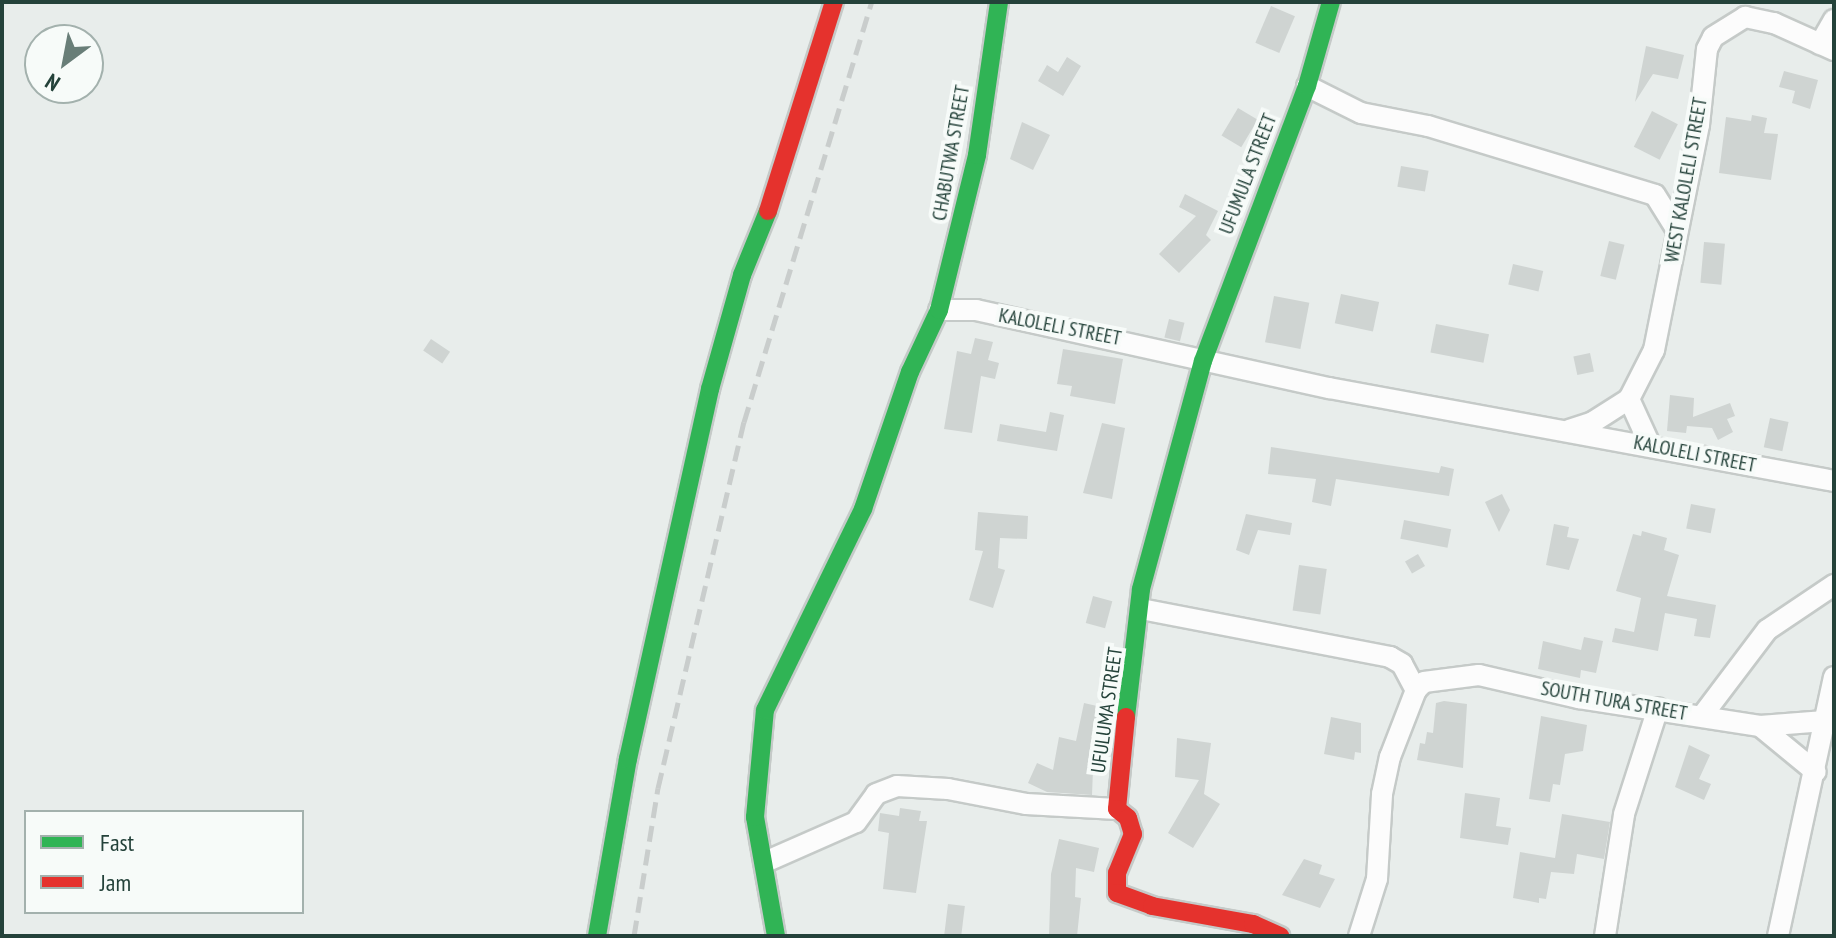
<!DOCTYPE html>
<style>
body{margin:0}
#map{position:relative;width:1836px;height:938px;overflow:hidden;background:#e8edeb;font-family:"PT Sans Narrow",sans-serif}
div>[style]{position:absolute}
.building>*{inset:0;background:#cfd4d2;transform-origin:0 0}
.roads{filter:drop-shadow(2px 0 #c5cac8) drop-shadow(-2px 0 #c5cac8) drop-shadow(0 2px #c5cac8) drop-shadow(0 -2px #c5cac8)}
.street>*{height:20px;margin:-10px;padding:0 10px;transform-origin:10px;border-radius:10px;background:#fcfcfc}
.fast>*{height:18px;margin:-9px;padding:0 9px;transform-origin:9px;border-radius:9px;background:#30b455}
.jam>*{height:18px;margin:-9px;padding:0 9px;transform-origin:9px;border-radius:9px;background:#e5322d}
.rail>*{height:5px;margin-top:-2.5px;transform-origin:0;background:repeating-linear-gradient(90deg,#c9cdcc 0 16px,transparent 0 24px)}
span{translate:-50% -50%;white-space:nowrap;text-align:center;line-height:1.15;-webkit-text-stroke:8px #f7fbf9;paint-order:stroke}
.street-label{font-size:20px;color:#24423a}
.frame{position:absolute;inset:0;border:4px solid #24423a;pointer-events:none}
.legend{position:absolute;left:24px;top:810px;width:280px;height:104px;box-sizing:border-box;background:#f7fbf9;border:2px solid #a3b1ad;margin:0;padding:10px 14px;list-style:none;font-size:24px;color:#24423a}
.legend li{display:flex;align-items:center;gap:16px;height:40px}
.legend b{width:40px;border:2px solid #a3b1ad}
.north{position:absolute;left:24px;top:24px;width:80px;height:80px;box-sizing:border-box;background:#f7fbf9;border:2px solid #a3b1ad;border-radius:50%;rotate:212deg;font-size:22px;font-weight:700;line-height:32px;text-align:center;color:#24423a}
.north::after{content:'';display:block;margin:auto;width:28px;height:36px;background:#697e78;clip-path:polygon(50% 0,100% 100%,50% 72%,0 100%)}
</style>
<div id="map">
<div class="building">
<div style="left:1271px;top:6px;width:26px;height:40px;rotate:23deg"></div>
<div style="clip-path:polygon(1646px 46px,1684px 55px,1678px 79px,1653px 74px,1635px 102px)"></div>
<div style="clip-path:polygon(1067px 57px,1081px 66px,1063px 96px,1038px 81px,1047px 65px,1058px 72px)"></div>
<div style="clip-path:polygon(1784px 71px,1818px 80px,1810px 109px,1792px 103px,1795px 91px,1779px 87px)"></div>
<div style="left:1238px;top:108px;width:23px;height:32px;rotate:31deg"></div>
<div style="left:1652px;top:111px;width:29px;height:40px;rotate:27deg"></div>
<div style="clip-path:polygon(1752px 115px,1767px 118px,1764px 133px,1778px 134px,1771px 180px,1719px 173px,1726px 117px,1751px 121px)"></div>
<div style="clip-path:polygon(1022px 122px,1050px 135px,1033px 170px,1010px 159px)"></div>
<div style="left:1401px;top:166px;width:28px;height:21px;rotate:10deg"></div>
<div style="clip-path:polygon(1185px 194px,1218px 211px,1206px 235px,1211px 240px,1179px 273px,1159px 254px,1196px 216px,1179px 207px)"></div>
<div style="left:1609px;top:241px;width:16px;height:36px;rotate:14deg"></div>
<div style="left:1704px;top:242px;width:21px;height:41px;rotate:5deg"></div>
<div style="left:1513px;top:264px;width:31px;height:21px;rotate:13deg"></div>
<div style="left:1341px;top:294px;width:39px;height:30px;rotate:12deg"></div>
<div style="left:1274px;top:296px;width:36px;height:47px;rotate:11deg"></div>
<div style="left:1169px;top:319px;width:16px;height:19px;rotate:14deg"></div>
<div style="left:1436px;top:324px;width:54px;height:29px;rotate:11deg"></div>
<div style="clip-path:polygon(975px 338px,993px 342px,988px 360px,999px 363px,995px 379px,981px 376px,972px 433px,944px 429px,957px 351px,971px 354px)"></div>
<div style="left:431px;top:339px;width:23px;height:14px;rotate:34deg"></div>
<div style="clip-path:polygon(1063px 349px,1123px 359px,1115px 404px,1070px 396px,1072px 386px,1057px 384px)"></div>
<div style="left:1590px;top:353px;width:19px;height:17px;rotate:78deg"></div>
<div style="clip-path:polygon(1670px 395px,1694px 398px,1693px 417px,1730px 403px,1735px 416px,1727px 419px,1733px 432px,1718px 440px,1712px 428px,1687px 426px,1686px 433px,1667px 431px)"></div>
<div style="clip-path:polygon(1050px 412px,1064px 415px,1057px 451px,997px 441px,1000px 424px,1046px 432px)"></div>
<div style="left:1770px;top:418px;width:19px;height:30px;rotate:12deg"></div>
<div style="clip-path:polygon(1102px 423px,1125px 428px,1112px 499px,1083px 493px)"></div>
<div style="clip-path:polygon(1271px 447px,1439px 473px,1441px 466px,1454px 469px,1449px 496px,1336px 479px,1331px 506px,1312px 502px,1316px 479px,1268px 474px)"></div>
<div style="clip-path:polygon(1502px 494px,1510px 510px,1499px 532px,1485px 502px)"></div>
<div style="left:1691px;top:504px;width:25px;height:25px;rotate:11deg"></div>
<div style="clip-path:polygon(978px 512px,1028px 516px,1027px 539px,1000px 538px,998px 568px,1005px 570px,993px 608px,969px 600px,983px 551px,975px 550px)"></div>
<div style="clip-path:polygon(1246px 514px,1292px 523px,1290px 535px,1258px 530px,1249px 555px,1236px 550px)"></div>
<div style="left:1404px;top:520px;width:48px;height:19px;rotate:11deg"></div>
<div style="clip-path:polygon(1554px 524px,1569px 527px,1567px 537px,1579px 539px,1569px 570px,1546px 565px)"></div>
<div style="clip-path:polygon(1642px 531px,1667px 538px,1664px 550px,1679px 555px,1667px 596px,1716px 605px,1710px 638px,1694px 636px,1697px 619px,1665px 613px,1658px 651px,1612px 642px,1615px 628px,1634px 632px,1641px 598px,1616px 591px,1633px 534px,1641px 536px)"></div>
<div style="left:1418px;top:554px;width:14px;height:15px;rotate:60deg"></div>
<div style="left:1299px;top:565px;width:28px;height:46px;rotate:8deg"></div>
<div style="left:1093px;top:596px;width:20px;height:28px;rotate:15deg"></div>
<div style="clip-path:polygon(1584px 637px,1603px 641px,1596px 673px,1581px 670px,1580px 678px,1538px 669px,1543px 641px,1581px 650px)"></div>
<div style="clip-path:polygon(1444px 701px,1467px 704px,1463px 768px,1417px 760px,1420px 743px,1425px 744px,1427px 732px,1433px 733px,1436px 703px)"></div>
<div style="clip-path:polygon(1084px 703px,1110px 709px,1102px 745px,1094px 744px,1092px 795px,1047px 792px,1028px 783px,1037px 763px,1053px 770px,1059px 737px,1076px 741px)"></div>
<div style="clip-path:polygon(1541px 716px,1587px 725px,1583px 751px,1565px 754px,1560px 785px,1553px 784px,1550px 802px,1529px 799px)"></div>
<div style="clip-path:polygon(1331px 717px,1361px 723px,1361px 753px,1355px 752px,1354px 760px,1324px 754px)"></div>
<div style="clip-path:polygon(1177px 738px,1211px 743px,1204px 794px,1220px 804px,1193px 848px,1168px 833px,1199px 780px,1175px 777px)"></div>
<div style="clip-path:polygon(1689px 745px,1710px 755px,1699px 779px,1711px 784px,1704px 800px,1675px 787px)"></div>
<div style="clip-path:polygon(1465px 793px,1500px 798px,1496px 826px,1511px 828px,1508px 845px,1460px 838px)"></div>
<div style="clip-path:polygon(900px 808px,921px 811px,919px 821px,927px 821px,916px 893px,883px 889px,889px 833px,878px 831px,880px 813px,899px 816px)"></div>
<div style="clip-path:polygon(1562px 814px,1610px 822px,1604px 859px,1577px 854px,1574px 874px,1551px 872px,1546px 899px,1539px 898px,1539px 903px,1513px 898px,1520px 852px,1555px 858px)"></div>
<div style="clip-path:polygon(1059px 839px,1099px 848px,1094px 872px,1076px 868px,1075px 897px,1081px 898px,1077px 936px,1049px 936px,1051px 874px)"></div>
<div style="clip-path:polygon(1304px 859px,1322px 865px,1319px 874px,1335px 879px,1320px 908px,1282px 895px)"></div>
<div style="left:948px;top:904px;width:17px;height:32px;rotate:7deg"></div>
</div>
<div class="roads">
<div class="street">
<div style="left:1820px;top:44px;width:28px;rotate:-60deg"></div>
<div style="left:1307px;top:86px;width:60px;rotate:26.6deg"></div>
<div style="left:1361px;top:113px;width:68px;rotate:11deg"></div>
<div style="left:1428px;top:126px;width:237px;rotate:16.9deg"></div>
<div style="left:1655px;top:195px;width:40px;rotate:58deg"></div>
<div style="left:939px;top:310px;width:37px"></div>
<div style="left:976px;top:310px;width:362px;rotate:12.5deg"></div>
<div style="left:1329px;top:388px;width:513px;rotate:10.43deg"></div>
<div style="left:1569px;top:430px;width:25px;rotate:-18deg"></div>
<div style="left:1593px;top:422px;width:43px;rotate:-32.6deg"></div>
<div style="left:1650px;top:445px;width:51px;rotate:-114.5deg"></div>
<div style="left:1629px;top:399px;width:55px;rotate:-63deg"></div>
<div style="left:1654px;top:350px;width:229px;rotate:-78.7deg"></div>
<div style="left:1699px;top:125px;width:76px;rotate:-84deg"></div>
<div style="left:1707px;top:49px;width:13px;rotate:-63deg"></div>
<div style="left:1713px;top:37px;width:38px;rotate:-32deg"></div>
<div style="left:1745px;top:17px;width:30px;rotate:12deg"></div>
<div style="left:1774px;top:23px;width:66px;rotate:24.2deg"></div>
<div style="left:1141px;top:609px;width:254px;rotate:10.9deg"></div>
<div style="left:1390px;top:657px;width:14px;rotate:30deg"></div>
<div style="left:1402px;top:664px;width:30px;rotate:62deg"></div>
<div style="left:1702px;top:716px;width:108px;rotate:-52.9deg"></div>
<div style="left:1767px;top:630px;width:81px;rotate:-33.9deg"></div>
<div style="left:1760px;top:726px;width:65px;rotate:-4.4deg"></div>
<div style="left:765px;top:862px;width:99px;rotate:-23.7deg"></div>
<div style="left:856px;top:822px;width:34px;rotate:-54deg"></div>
<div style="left:876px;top:794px;width:22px;rotate:-21deg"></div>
<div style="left:897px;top:786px;width:51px;rotate:3.4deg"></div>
<div style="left:948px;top:789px;width:79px;rotate:10.9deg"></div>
<div style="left:1026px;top:804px;width:91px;rotate:3.1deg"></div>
<div style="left:1359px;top:936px;width:60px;rotate:-72.5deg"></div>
<div style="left:1377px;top:879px;width:85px;rotate:-86.6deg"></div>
<div style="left:1382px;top:794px;width:38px;rotate:-78deg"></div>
<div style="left:1390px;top:757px;width:72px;rotate:-68.8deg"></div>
<div style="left:1416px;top:690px;width:11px;rotate:-45deg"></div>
<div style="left:1424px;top:682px;width:55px;rotate:-7.3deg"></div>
<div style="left:1479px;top:675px;width:103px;rotate:13deg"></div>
<div style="left:1579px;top:698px;width:183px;rotate:8.8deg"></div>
<div style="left:1760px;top:726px;width:72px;rotate:39.4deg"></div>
<div style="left:1605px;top:936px;width:123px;rotate:-81.1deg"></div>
<div style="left:1624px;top:814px;width:111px;rotate:-72.2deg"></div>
<div style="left:1778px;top:936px;width:265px;rotate:-77.8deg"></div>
</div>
<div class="fast">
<div style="left:1126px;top:717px;width:129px;rotate:-83.3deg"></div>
<div style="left:1141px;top:589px;width:236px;rotate:-74.8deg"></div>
<div style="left:1203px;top:361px;width:294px;rotate:-69.3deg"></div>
<div style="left:1307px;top:86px;width:87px;rotate:-74.1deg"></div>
<div style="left:597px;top:936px;width:180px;rotate:-80.1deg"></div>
<div style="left:628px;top:759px;width:379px;rotate:-77.5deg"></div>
<div style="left:710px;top:389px;width:118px;rotate:-74.3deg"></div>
<div style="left:742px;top:275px;width:69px;rotate:-67.9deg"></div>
<div style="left:776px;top:936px;width:121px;rotate:-100deg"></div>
<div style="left:755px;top:817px;width:107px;rotate:-84.7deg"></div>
<div style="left:765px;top:710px;width:224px;rotate:-64deg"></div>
<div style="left:863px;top:509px;width:145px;rotate:-71.1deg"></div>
<div style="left:910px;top:372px;width:68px;rotate:-64.9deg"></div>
<div style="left:939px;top:310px;width:160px;rotate:-76.2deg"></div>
<div style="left:977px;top:155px;width:155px;rotate:-81.8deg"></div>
</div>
<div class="jam">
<div style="left:768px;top:211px;width:219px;rotate:-72.5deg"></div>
<div style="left:1126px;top:717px;width:92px;rotate:95.6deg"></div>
<div style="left:1117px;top:809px;width:14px;rotate:39deg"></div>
<div style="left:1128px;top:818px;width:17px;rotate:73deg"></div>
<div style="left:1133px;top:834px;width:42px;rotate:112.3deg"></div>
<div style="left:1117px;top:873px;width:20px;rotate:90deg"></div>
<div style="left:1117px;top:893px;width:37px;rotate:20deg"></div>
<div style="left:1152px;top:906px;width:103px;rotate:10.1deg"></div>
<div style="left:1253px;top:924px;width:30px;rotate:24deg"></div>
</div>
</div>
<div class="rail">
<div style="left:634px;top:936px;width:150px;rotate:-80.8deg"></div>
<div style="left:658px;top:788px;width:376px;rotate:-76.8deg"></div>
<div style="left:744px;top:422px;width:439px;rotate:-73.1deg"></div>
</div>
<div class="street-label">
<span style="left:951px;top:153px;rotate:-80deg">CHABUTWA STREET</span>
<span style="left:1248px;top:174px;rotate:-69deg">UFUMULA STREET</span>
<span style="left:1686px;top:180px;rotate:-80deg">WEST KALOLELI STREET</span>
<span style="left:1060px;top:327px;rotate:11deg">KALOLELI STREET</span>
<span style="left:1695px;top:454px;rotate:11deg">KALOLELI STREET</span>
<span style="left:1614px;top:701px;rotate:10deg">SOUTH TURA STREET</span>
<span style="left:1107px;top:710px;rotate:-82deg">UFULUMA STREET</span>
</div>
<div class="frame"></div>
<ul class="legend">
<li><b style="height:10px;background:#30b455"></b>Fast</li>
<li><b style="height:10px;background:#e5322d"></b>Jam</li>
</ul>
<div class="north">N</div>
</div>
